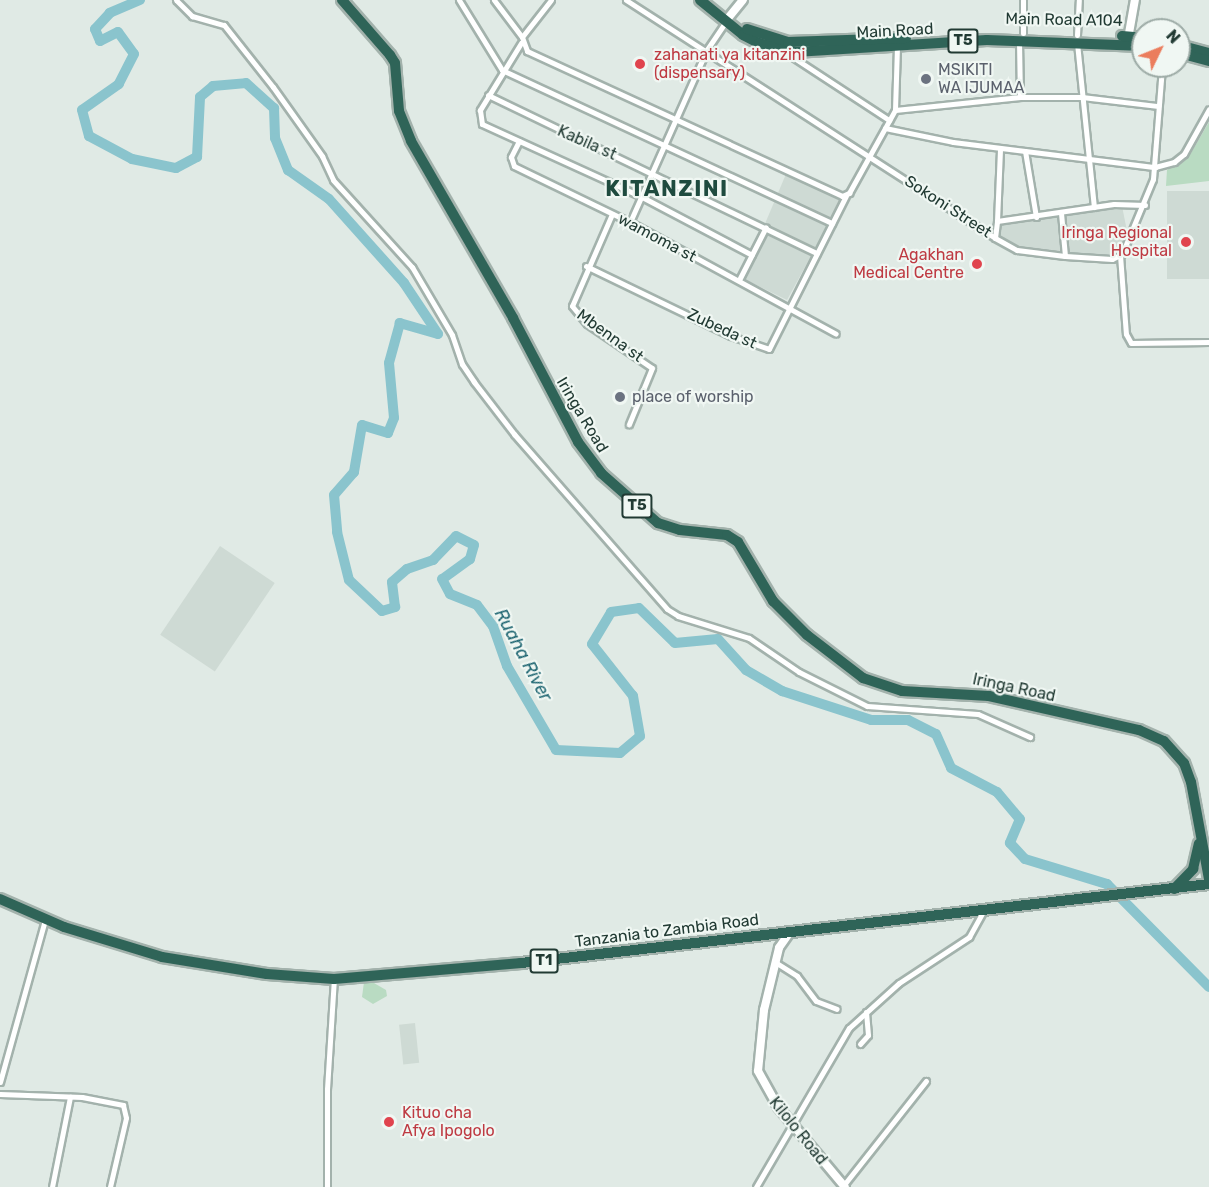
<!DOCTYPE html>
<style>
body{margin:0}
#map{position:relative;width:1209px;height:1187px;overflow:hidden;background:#e0eae5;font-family:Rubik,sans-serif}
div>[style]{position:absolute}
.built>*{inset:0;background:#cedad4;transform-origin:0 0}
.green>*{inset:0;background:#b9dbc2}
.river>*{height:10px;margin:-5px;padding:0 5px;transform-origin:5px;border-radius:5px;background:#8ac4cd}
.roads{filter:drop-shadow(2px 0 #a3b2ac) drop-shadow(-2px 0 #a3b2ac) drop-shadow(0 2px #a3b2ac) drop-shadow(0 -2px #a3b2ac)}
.street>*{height:5px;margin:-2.5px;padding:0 2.5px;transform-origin:2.5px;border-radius:2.5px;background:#fff}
.secondary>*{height:8px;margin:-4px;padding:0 4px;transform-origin:4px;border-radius:4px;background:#fff}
.highway>*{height:10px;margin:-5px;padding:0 5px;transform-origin:5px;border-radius:5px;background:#2f6458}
.dots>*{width:16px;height:16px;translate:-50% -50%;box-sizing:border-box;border:3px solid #f0f7f3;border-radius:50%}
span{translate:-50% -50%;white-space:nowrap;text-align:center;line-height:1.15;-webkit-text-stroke:4.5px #f0f7f3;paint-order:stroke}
.shield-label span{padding:2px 4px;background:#f0f7f3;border:2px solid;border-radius:4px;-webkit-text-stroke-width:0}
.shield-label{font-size:15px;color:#213a33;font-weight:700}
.street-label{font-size:16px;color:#213a33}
.health-label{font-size:16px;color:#be3a42}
.left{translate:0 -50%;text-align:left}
.right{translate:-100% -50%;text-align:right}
.worship-label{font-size:16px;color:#5b616d}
.water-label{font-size:18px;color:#1f6672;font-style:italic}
.district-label{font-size:22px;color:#1f4b3f;font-weight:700;letter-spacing:1.5px}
.north{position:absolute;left:1131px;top:18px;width:60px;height:60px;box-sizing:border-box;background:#f0f7f3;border:2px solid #9daba6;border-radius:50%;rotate:47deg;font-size:16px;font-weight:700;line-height:24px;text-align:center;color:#213a33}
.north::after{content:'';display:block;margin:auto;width:21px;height:27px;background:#eb7d5d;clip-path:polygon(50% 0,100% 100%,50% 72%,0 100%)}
</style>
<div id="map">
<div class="built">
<div style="clip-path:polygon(786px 174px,842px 199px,787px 300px,742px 278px)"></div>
<div style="left:1209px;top:191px;width:88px;height:42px;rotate:90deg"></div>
<div style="clip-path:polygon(1121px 201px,1128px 236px,1119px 254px,1068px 254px,1016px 248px,998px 237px,998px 222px)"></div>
<div style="left:220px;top:546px;width:66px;height:107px;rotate:34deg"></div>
<div style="left:415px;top:1023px;width:40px;height:16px;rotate:84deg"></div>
</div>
<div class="green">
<div style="clip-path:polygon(1209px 122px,1209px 181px,1166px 186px,1167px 170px,1191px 153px)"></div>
<div style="clip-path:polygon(364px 982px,374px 983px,386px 990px,387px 996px,373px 1004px,362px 997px)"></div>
</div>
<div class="river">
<div style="left:140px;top:0;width:33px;rotate:157deg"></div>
<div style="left:110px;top:13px;width:22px;rotate:133deg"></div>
<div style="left:95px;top:29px;width:13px;rotate:67deg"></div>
<div style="left:100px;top:41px;width:20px;rotate:-27deg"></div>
<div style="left:118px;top:32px;width:27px;rotate:54deg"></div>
<div style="left:134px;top:54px;width:34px;rotate:117deg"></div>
<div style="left:119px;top:84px;width:45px;rotate:144.9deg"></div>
<div style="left:82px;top:110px;width:27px;rotate:75deg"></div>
<div style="left:89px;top:136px;width:49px;rotate:28.1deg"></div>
<div style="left:132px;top:159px;width:45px;rotate:11.6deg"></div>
<div style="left:176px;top:168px;width:24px;rotate:-28deg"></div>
<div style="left:197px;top:157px;width:60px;rotate:-87.1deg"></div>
<div style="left:200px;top:97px;width:17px;rotate:-40deg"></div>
<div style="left:213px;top:86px;width:33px;rotate:-5deg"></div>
<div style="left:246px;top:83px;width:38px;rotate:42deg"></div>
<div style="left:274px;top:108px;width:30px;rotate:88deg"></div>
<div style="left:275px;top:138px;width:35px;rotate:68deg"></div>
<div style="left:288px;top:170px;width:50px;rotate:35.3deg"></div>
<div style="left:329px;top:199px;width:113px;rotate:48.2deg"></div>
<div style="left:404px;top:283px;width:61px;rotate:56.3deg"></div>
<div style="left:438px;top:334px;width:40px;rotate:-164deg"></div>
<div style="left:400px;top:323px;width:41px;rotate:105.4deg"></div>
<div style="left:389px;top:363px;width:55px;rotate:84.8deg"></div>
<div style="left:394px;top:418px;width:16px;rotate:112deg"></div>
<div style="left:388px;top:433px;width:27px;rotate:-163deg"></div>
<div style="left:362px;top:425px;width:48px;rotate:99.7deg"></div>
<div style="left:354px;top:472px;width:30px;rotate:131deg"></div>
<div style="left:334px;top:495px;width:37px;rotate:85deg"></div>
<div style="left:337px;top:532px;width:49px;rotate:76deg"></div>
<div style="left:349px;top:580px;width:45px;rotate:43.2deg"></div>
<div style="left:382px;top:611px;width:14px;rotate:-17deg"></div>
<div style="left:395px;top:607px;width:25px;rotate:-97deg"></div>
<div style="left:392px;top:582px;width:20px;rotate:-41deg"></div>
<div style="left:407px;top:569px;width:28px;rotate:-19deg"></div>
<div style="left:433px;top:560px;width:33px;rotate:-46deg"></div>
<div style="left:456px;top:536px;width:20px;rotate:27deg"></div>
<div style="left:474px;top:545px;width:15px;rotate:106deg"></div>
<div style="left:470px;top:559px;width:34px;rotate:144deg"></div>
<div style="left:442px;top:579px;width:17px;rotate:62deg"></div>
<div style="left:450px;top:594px;width:29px;rotate:22deg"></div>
<div style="left:477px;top:605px;width:26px;rotate:53deg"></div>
<div style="left:493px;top:626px;width:42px;rotate:70.7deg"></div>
<div style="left:507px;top:666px;width:97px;rotate:59.7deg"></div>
<div style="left:556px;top:750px;width:64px;rotate:2.7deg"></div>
<div style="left:620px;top:753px;width:26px;rotate:-40deg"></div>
<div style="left:640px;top:736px;width:41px;rotate:-99.9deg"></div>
<div style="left:633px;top:696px;width:66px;rotate:-128.3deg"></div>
<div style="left:592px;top:644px;width:37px;rotate:-59deg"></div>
<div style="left:611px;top:612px;width:28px;rotate:-8deg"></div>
<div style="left:639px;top:608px;width:50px;rotate:44.2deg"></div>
<div style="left:675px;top:643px;width:43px;rotate:-5.3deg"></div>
<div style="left:718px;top:639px;width:42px;rotate:47.9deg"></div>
<div style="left:746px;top:670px;width:42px;rotate:30.3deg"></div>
<div style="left:782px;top:691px;width:94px;rotate:18deg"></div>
<div style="left:871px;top:720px;width:37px"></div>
<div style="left:908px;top:720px;width:31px;rotate:27deg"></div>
<div style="left:936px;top:734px;width:37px;rotate:66deg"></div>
<div style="left:951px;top:768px;width:52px;rotate:27.6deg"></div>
<div style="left:997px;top:792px;width:35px;rotate:50deg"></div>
<div style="left:1020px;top:819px;width:26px;rotate:113deg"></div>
<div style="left:1010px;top:843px;width:22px;rotate:47deg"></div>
<div style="left:1025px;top:859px;width:86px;rotate:17deg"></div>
<div style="left:1107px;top:884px;width:145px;rotate:45.3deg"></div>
</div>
<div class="roads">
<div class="street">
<div style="left:176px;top:0;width:23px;rotate:45deg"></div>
<div style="left:192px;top:16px;width:33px;rotate:16deg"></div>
<div style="left:224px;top:25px;width:79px;rotate:51.7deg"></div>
<div style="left:273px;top:87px;width:85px;rotate:54.6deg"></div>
<div style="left:322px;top:156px;width:26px;rotate:65deg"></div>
<div style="left:333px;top:180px;width:118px;rotate:47.8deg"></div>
<div style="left:412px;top:267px;width:79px;rotate:59.5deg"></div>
<div style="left:452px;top:335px;width:31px;rotate:71deg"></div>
<div style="left:462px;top:364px;width:22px;rotate:56deg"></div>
<div style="left:474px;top:382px;width:66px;rotate:52.4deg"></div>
<div style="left:514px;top:434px;width:232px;rotate:48.8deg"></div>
<div style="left:667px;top:609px;width:13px;rotate:32deg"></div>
<div style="left:678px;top:616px;width:74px;rotate:17.2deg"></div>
<div style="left:749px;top:638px;width:60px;rotate:34.2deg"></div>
<div style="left:799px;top:672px;width:76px;rotate:26.6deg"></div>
<div style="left:867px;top:706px;width:111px;rotate:4.1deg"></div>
<div style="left:978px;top:714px;width:57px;rotate:23.9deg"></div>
<div style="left:459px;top:0;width:82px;rotate:58.4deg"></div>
<div style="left:502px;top:70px;width:364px;rotate:24.9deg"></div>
<div style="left:494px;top:0;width:46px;rotate:52.9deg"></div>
<div style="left:551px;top:0;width:47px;rotate:128.1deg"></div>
<div style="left:522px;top:37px;width:15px;rotate:70deg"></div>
<div style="left:527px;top:51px;width:347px;rotate:24.7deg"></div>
<div style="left:842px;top:196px;width:8px;rotate:-23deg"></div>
<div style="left:849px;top:193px;width:95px;rotate:-61deg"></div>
<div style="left:895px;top:110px;width:65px;rotate:-88.2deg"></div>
<div style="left:626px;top:0;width:439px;rotate:32.8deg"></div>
<div style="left:995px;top:238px;width:25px;rotate:29deg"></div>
<div style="left:1017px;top:250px;width:48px;rotate:7.1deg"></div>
<div style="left:1065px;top:256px;width:47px;rotate:3.7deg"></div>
<div style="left:1112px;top:259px;width:11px;rotate:-27deg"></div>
<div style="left:1122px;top:254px;width:81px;rotate:-67.5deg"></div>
<div style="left:1153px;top:179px;width:113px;rotate:-85.4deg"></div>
<div style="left:1023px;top:33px;width:33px;rotate:-90deg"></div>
<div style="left:1077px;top:35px;width:35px;rotate:-87deg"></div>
<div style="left:1019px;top:41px;width:56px;rotate:89deg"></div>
<div style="left:521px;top:43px;width:79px;rotate:121.5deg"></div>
<div style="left:480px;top:110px;width:14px;rotate:82deg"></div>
<div style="left:482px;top:124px;width:176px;rotate:24.5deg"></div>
<div style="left:642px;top:197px;width:124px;rotate:27.8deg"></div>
<div style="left:1077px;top:43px;width:165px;rotate:84.1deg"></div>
<div style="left:788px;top:54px;width:121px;rotate:33.2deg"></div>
<div style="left:488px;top:95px;width:365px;rotate:25.7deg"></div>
<div style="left:895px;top:110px;width:126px;rotate:-5.9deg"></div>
<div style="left:1020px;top:97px;width:62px"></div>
<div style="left:1082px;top:97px;width:77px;rotate:6.8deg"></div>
<div style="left:885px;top:128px;width:69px;rotate:11.6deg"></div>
<div style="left:953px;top:142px;width:204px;rotate:7.1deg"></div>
<div style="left:1155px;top:167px;width:20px;rotate:-15deg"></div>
<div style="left:1174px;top:162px;width:13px;rotate:-39deg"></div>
<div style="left:1184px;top:154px;width:51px;rotate:-60.9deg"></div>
<div style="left:519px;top:141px;width:18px;rotate:117deg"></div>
<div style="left:511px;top:157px;width:9px;rotate:72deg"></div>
<div style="left:514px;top:166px;width:129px;rotate:25.8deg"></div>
<div style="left:630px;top:222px;width:234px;rotate:28.5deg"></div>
<div style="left:1025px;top:151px;width:67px;rotate:80.5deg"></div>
<div style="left:1061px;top:213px;width:43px;rotate:84.7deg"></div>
<div style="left:612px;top:214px;width:100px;rotate:113.5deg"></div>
<div style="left:572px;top:306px;width:23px;rotate:50deg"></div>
<div style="left:587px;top:324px;width:78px;rotate:34.1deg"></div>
<div style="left:652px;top:368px;width:61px;rotate:112.3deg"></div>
<div style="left:997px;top:221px;width:72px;rotate:-87.6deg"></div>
<div style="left:630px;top:222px;width:187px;rotate:-66deg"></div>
<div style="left:706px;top:51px;width:36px;rotate:-56deg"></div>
<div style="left:995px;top:238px;width:17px;rotate:-83deg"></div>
<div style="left:997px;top:221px;width:118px;rotate:-8.3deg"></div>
<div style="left:1114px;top:204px;width:31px;rotate:2deg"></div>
<div style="left:1120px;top:255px;width:79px;rotate:85.7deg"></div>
<div style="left:1126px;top:334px;width:10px;rotate:61deg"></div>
<div style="left:1131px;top:343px;width:78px;rotate:-0.7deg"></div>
<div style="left:586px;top:266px;width:161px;rotate:25.8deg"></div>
<div style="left:731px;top:336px;width:40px;rotate:18.9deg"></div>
<div style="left:769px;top:349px;width:171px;rotate:-63.3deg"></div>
<div style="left:739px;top:280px;width:59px;rotate:-63deg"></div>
<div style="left:775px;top:962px;width:26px;rotate:32deg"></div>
<div style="left:797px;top:976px;width:31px;rotate:53deg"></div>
<div style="left:816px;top:1001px;width:22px;rotate:21deg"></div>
<div style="left:860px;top:1044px;width:12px;rotate:-48deg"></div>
<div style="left:868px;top:1035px;width:23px;rotate:-95deg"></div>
<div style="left:0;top:1082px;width:168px;rotate:-74.5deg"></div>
<div style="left:0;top:1094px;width:82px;rotate:2.1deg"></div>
<div style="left:82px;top:1097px;width:42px;rotate:11deg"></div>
<div style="left:123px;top:1105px;width:13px;rotate:77deg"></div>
<div style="left:126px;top:1118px;width:71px;rotate:103.1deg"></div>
<div style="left:843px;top:1186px;width:134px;rotate:-51.7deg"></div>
<div style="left:52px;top:1187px;width:92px;rotate:-78.7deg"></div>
<div style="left:327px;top:1187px;width:98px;rotate:-90deg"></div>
<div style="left:327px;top:1089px;width:110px;rotate:-86.4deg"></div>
<div style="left:756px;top:1187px;width:184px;rotate:-59.7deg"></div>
<div style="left:849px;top:1028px;width:67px;rotate:-42deg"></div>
<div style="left:899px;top:983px;width:84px;rotate:-33.3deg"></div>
<div style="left:969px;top:937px;width:31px;rotate:-61deg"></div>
</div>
<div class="secondary">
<div style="left:729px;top:17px;width:22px;rotate:-51deg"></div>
<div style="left:1128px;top:39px;width:40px;rotate:-80deg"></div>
<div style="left:790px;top:932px;width:19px;rotate:125deg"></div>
<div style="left:779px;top:948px;width:64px;rotate:103.6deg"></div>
<div style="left:764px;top:1010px;width:61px;rotate:95.6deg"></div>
<div style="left:758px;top:1071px;width:41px;rotate:60.9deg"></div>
<div style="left:778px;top:1107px;width:104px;rotate:50.1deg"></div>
</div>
<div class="highway">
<div style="left:342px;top:0;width:73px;rotate:48.9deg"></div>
<div style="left:390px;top:55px;width:9px;rotate:58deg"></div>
<div style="left:395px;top:63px;width:48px;rotate:85.2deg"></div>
<div style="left:399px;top:111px;width:32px;rotate:68deg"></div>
<div style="left:411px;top:141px;width:204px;rotate:60deg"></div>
<div style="left:513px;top:318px;width:140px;rotate:62.3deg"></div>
<div style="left:578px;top:442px;width:39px;rotate:53deg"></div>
<div style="left:601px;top:473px;width:76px;rotate:41.3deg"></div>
<div style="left:658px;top:523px;width:23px;rotate:18deg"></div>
<div style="left:680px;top:530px;width:47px;rotate:6.1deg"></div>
<div style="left:727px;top:535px;width:13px;rotate:32deg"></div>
<div style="left:738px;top:542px;width:69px;rotate:59.3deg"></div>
<div style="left:773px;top:601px;width:48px;rotate:45deg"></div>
<div style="left:807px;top:635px;width:71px;rotate:37.5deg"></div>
<div style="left:863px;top:678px;width:41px;rotate:18.4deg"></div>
<div style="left:902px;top:691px;width:87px;rotate:3.3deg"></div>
<div style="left:989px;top:696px;width:154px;rotate:12.8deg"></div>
<div style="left:1139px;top:730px;width:27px;rotate:24deg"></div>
<div style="left:1164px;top:741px;width:30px;rotate:48deg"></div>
<div style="left:1184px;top:763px;width:20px;rotate:70deg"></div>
<div style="left:1191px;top:782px;width:99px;rotate:79.5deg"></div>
<div style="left:700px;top:0;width:55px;rotate:39.1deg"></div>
<div style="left:743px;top:35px;width:18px;rotate:27deg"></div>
<div style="left:759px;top:43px;width:37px;rotate:14deg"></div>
<div style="left:795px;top:52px;width:192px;rotate:-3.6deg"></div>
<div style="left:987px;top:40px;width:156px;rotate:2.2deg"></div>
<div style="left:747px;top:29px;width:43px;rotate:17.6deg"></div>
<div style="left:788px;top:42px;width:118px;rotate:-1.9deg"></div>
<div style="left:1122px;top:36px;width:21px;rotate:5deg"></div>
<div style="left:1179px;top:45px;width:31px;rotate:15deg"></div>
<div style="left:1179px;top:53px;width:31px;rotate:15deg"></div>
<div style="left:1174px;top:889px;width:28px;rotate:-46deg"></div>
<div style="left:1193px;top:869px;width:26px;rotate:-77deg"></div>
<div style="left:0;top:899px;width:70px;rotate:23.6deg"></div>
<div style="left:64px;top:927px;width:102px;rotate:17deg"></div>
<div style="left:162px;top:957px;width:106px;rotate:9.2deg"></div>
<div style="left:267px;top:974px;width:67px;rotate:4.3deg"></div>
<div style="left:334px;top:979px;width:188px;rotate:-4.9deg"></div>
<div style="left:521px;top:963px;width:693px;rotate:-6.55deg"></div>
</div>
</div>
<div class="dots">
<div style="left:640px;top:64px;background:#e0444e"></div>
<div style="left:926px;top:79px;background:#6b7280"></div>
<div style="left:1186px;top:242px;background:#e0444e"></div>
<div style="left:977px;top:264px;background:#e0444e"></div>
<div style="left:620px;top:397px;background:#6b7280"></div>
<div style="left:389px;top:1122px;background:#e0444e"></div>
</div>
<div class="shield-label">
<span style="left:963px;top:41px">T5</span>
<span style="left:637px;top:506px">T5</span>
<span style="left:544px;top:961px">T1</span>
</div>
<div class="street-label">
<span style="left:1064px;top:20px;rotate:1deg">Main Road A104</span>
<span style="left:895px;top:31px;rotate:-3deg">Main Road</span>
<span style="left:587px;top:143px;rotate:24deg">Kabila st</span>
<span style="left:948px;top:207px;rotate:33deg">Sokoni Street</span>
<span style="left:657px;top:238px;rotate:28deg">wamoma st</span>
<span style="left:722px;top:329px;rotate:25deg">Zubeda st</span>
<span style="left:610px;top:336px;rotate:36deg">Mbenna st</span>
<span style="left:582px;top:415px;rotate:59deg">Iringa Road</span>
<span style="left:1014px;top:688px;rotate:12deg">Iringa Road</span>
<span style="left:667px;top:931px;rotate:-7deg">Tanzania to Zambia Road</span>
<span style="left:798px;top:1131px;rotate:51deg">Kilolo Road</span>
</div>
<div class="health-label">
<span class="left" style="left:654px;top:64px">zahanati ya kitanzini<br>(dispensary)</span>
<span class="right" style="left:1172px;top:242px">Iringa Regional<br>Hospital</span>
<span class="right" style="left:964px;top:264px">Agakhan<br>Medical Centre</span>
<span class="left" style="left:402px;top:1122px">Kituo cha<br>Afya Ipogolo</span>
</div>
<div class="worship-label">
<span class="left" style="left:938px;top:79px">MSIKITI<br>WA IJUMAA</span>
<span class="left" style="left:632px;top:397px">place of worship</span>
</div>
<div class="water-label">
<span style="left:523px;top:655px;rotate:62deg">Ruaha River</span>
</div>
<div class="district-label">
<span style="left:667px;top:189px">KITANZINI</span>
</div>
<div class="north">N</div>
</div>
